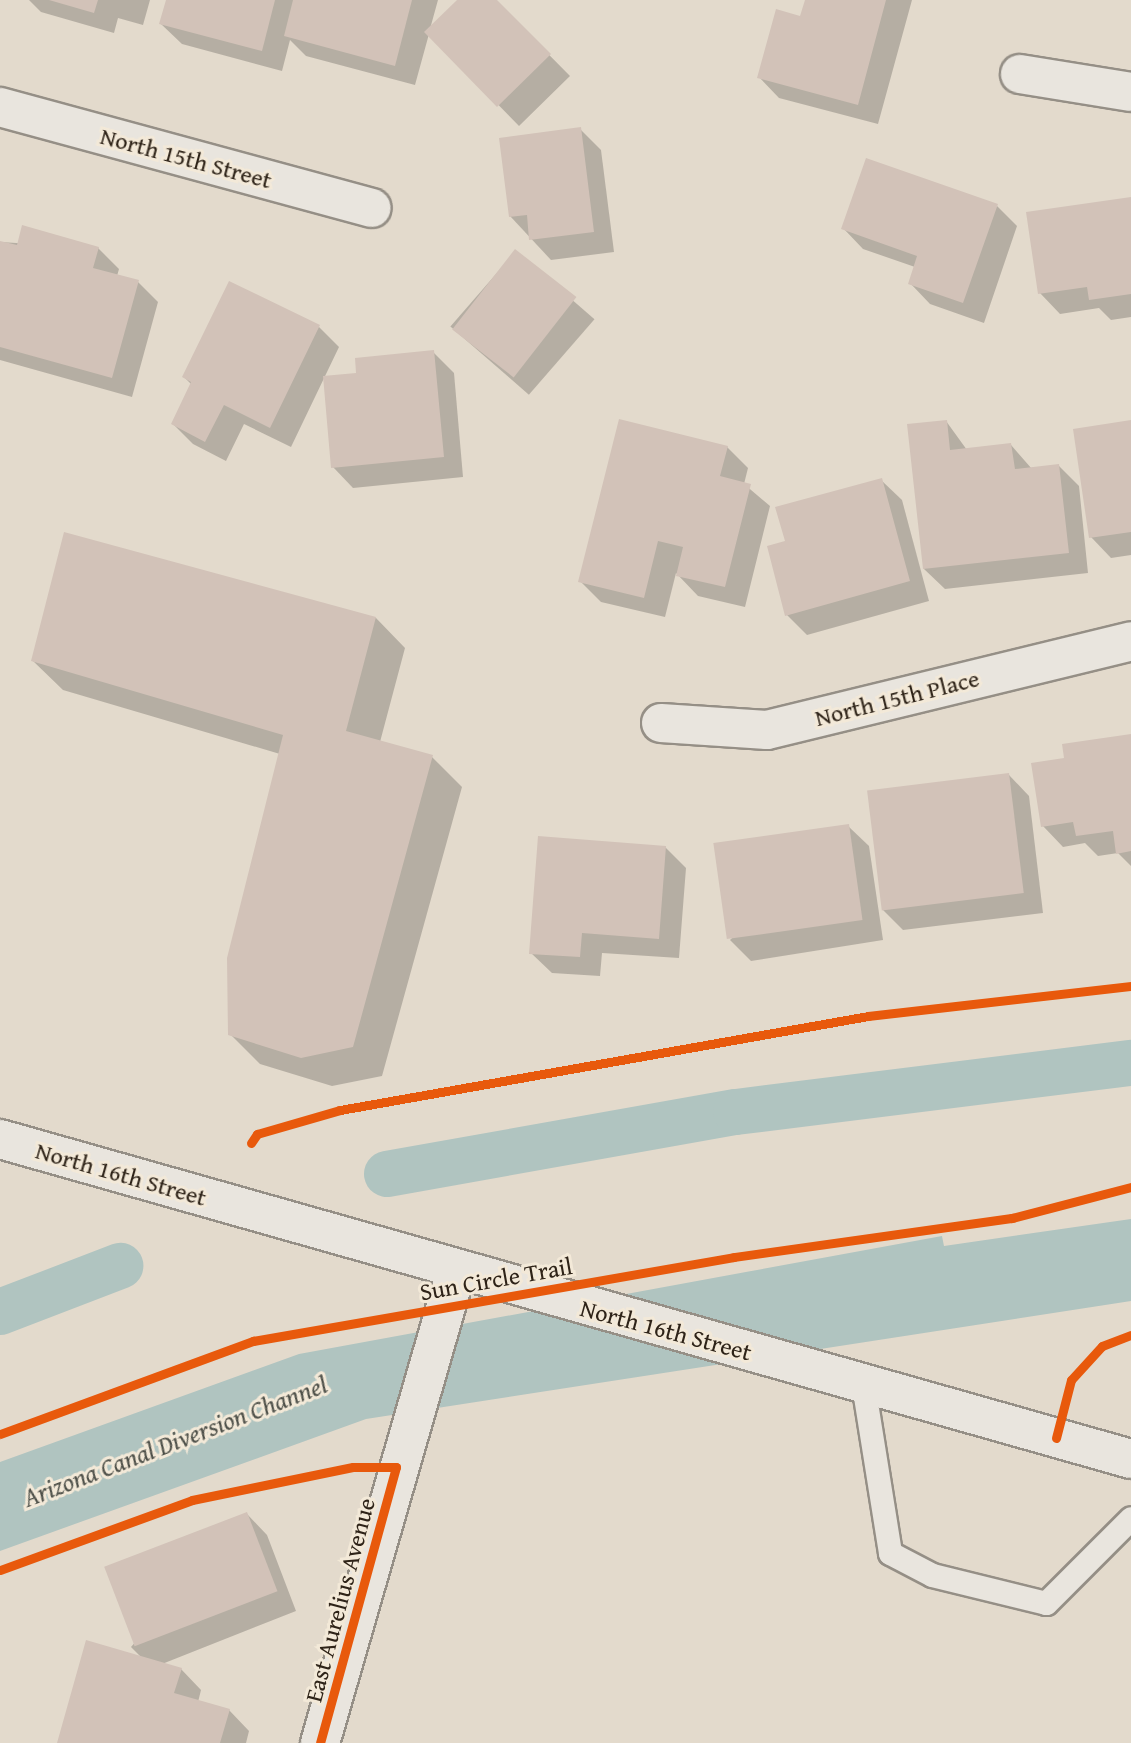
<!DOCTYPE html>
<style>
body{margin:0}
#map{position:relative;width:1131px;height:1743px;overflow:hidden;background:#e3dacc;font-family:"Gentium Book Plus",serif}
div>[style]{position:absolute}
.water>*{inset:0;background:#b0c4c0}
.shadow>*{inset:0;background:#0003;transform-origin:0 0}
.canal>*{height:46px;margin:-23px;padding:0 23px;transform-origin:23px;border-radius:23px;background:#b0c4c0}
.building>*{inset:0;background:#d2c2b8;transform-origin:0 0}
.roads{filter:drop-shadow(2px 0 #958f86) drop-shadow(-2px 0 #958f86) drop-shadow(0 2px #958f86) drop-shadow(0 -2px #958f86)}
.lane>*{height:23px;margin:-11.5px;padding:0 11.5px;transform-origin:11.5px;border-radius:11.5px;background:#e9e5de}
.street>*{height:38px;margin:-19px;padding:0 19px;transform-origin:19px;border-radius:19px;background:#e9e5de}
.secondary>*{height:38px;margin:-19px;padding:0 19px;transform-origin:19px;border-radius:19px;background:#e9e5de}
.cycleway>*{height:9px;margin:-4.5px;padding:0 4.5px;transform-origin:4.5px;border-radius:4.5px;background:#e8590c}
span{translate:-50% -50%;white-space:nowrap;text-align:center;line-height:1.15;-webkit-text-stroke:6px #f3e9d8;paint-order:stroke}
.street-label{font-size:24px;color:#2e2318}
.water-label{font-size:26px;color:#4e5049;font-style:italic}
</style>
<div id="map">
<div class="water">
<div style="clip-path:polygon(1131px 1219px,1131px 1301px,366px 1419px,0 1551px,0 1462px,299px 1354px,942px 1236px,944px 1246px)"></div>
</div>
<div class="shadow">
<div style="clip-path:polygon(29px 0,150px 0,143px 25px,118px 18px,114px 33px,41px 12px)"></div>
<div style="clip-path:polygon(167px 0,438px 0,430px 29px,460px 0,495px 0,570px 76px,519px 126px,429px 34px,415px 85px,306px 56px,290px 40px,282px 71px,182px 44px,161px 24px)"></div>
<div style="clip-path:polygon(807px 0,912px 0,878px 124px,779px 98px,759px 77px,802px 19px)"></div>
<div style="clip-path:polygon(580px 129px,601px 150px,614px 252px,551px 260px,510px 216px)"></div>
<div style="clip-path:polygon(1131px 199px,1131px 317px,1111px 320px,1099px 308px,1060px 314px,1040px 293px)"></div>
<div style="clip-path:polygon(997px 206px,1017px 226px,984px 323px,930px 304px,910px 283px,915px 267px,863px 249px,843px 228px)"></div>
<div style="clip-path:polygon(0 242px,98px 248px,119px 269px,117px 276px,138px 282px,158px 302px,132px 397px,0 360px)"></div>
<div style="left:516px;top:251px;width:104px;height:100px;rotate:41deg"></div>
<div style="clip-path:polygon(319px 327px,339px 347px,291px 447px,244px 424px,226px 461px,193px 444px,173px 424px,192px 385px,184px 377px)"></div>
<div style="clip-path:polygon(433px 352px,454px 373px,463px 477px,353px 488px,333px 467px,358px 375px)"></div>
<div style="clip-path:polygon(946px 421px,967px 450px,1011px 445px,1032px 469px,1059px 466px,1079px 486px,1088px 573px,945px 589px,924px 569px)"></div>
<div style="clip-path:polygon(1131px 422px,1131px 555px,1111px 558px,1091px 537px)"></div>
<div style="clip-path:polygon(727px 447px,748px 468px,744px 484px,770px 506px,745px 607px,698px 596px,676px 573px,665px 617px,601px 602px,580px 581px)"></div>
<div style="clip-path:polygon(881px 480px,902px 500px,929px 601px,807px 635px,787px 615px,787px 542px)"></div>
<div style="clip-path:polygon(376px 618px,405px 648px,380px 742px,432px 757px,462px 787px,382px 1076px,332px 1086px,260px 1064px,230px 1034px,280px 754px,63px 690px,33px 661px)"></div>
<div style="clip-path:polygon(1131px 735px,1131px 866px,1118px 853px,1098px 856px,1085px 843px,1063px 847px,1043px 826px,1066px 759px)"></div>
<div style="clip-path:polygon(1009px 775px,1029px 796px,1043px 913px,903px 930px,883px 910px)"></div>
<div style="clip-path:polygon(848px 826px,869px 846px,883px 940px,751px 961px,730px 940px)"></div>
<div style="clip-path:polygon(665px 847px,686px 868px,679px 958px,602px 953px,600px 976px,552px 973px,531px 953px)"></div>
<div style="clip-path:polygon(247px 1514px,267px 1535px,296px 1611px,162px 1664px,181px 1669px,201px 1690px,198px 1702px,229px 1710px,249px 1731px,246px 1743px,59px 1743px,142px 1658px,131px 1647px)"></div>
</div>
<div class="canal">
<div style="left:387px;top:1174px;width:354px;rotate:-10.1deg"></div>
<div style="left:736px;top:1112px;width:398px;rotate:-7.1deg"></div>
<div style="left:0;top:1312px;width:129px;rotate:-21deg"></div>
</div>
<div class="building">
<div style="clip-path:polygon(49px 0,98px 0,94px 13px)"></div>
<div style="clip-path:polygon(166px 0,275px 0,262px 51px,159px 24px)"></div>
<div style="clip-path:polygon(293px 0,412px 0,395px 66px,284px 36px)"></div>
<div style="clip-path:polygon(457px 0,497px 0,551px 54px,497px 107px,424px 32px)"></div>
<div style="clip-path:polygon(805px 0,886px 0,858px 105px,757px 78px,776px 9px,800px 16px)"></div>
<div style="clip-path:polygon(581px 127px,594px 232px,529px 240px,527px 215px,509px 217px,499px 138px)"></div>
<div style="clip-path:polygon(866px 158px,998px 204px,963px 303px,908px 284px,917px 256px,841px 229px)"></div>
<div style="clip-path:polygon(1131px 197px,1131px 294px,1089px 300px,1087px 287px,1038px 294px,1026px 212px)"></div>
<div style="clip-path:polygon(22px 225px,99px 247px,93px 268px,139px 280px,112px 378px,0 347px,0 241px,17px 245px)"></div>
<div style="left:515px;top:249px;width:78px;height:102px;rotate:38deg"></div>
<div style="clip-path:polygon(229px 281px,320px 325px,270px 428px,224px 405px,205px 442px,171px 424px,191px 382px,182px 377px)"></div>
<div style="clip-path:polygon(434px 350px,444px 457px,331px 468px,323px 376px,356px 373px,355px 358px)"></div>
<div style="clip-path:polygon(619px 419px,728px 446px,720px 476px,751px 484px,725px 587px,676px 576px,683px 547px,658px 541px,644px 598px,578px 582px)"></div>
<div style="clip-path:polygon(947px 420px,950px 450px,1011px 443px,1015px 469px,1059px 464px,1069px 553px,923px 569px,907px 424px)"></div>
<div style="clip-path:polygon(1131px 420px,1131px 532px,1089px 538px,1073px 429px)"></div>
<div style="clip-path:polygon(882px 478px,910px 581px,785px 616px,767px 546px,785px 541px,775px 507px)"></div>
<div style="clip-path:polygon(64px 532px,376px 617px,346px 731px,433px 755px,353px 1047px,301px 1058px,228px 1035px,227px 958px,283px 735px,31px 661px)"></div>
<div style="clip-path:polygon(1131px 734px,1131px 851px,1116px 854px,1113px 831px,1076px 836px,1073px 822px,1041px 827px,1031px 763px,1064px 758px,1062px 744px)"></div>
<div style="left:1009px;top:773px;width:121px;height:143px;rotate:83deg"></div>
<div style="left:849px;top:824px;width:97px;height:137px;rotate:82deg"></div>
<div style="clip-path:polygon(538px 836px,666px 846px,659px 939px,582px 933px,580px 957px,529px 954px)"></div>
<div style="left:247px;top:1512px;width:85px;height:153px;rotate:69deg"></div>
<div style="clip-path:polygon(86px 1640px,182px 1668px,174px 1693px,230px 1709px,220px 1743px,57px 1743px)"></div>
</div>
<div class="roads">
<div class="lane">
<div style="left:863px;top:1384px;width:171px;rotate:80.9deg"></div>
<div style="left:890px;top:1553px;width:47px;rotate:27.6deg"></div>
<div style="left:932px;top:1575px;width:117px;rotate:13.8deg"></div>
<div style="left:1046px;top:1603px;width:120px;rotate:-45deg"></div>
</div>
<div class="street">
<div style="left:1020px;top:74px;width:112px;rotate:9.2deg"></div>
<div style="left:0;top:107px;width:385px;rotate:15.2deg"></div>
<div style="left:661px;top:723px;width:106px;rotate:3.8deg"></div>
<div style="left:767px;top:730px;width:375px;rotate:-13.7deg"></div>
<div style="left:320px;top:1743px;width:490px;rotate:-73.9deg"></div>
</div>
<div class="secondary">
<div style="left:0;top:1139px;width:1175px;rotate:15.8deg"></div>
</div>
</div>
<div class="cycleway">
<div style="left:251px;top:1143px;width:11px;rotate:-56deg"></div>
<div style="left:257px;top:1134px;width:86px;rotate:-16.1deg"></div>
<div style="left:340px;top:1110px;width:536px;rotate:-10.09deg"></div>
<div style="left:868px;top:1016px;width:265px;rotate:-6.5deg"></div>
<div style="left:0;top:1434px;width:270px;rotate:-20.2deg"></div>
<div style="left:253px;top:1341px;width:488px;rotate:-9.9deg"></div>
<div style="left:734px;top:1257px;width:281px;rotate:-8deg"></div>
<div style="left:1012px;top:1218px;width:123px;rotate:-14.6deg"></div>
<div style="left:1056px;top:1438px;width:60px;rotate:-75.5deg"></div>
<div style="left:1071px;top:1380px;width:46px;rotate:-47.6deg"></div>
<div style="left:1102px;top:1346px;width:31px;rotate:-21deg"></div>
<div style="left:0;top:1570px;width:204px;rotate:-20deg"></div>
<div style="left:192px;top:1500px;width:164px;rotate:-11.6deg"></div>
<div style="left:353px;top:1467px;width:43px"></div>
<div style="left:396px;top:1467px;width:286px;rotate:105.4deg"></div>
</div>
<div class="street-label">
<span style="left:186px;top:158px;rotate:15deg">North 15th Street</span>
<span style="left:897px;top:698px;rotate:-14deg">North 15th Place</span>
<span style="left:121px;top:1174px;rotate:16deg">North 16th Street</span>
<span style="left:496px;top:1279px;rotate:-10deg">Sun Circle Trail</span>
<span style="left:666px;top:1330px;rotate:15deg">North 16th Street</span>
<span style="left:340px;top:1600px;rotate:-75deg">East Aurelius Avenue</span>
</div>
<div class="water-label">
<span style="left:175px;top:1441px;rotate:-21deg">Arizona Canal Diversion Channel</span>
</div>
</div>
